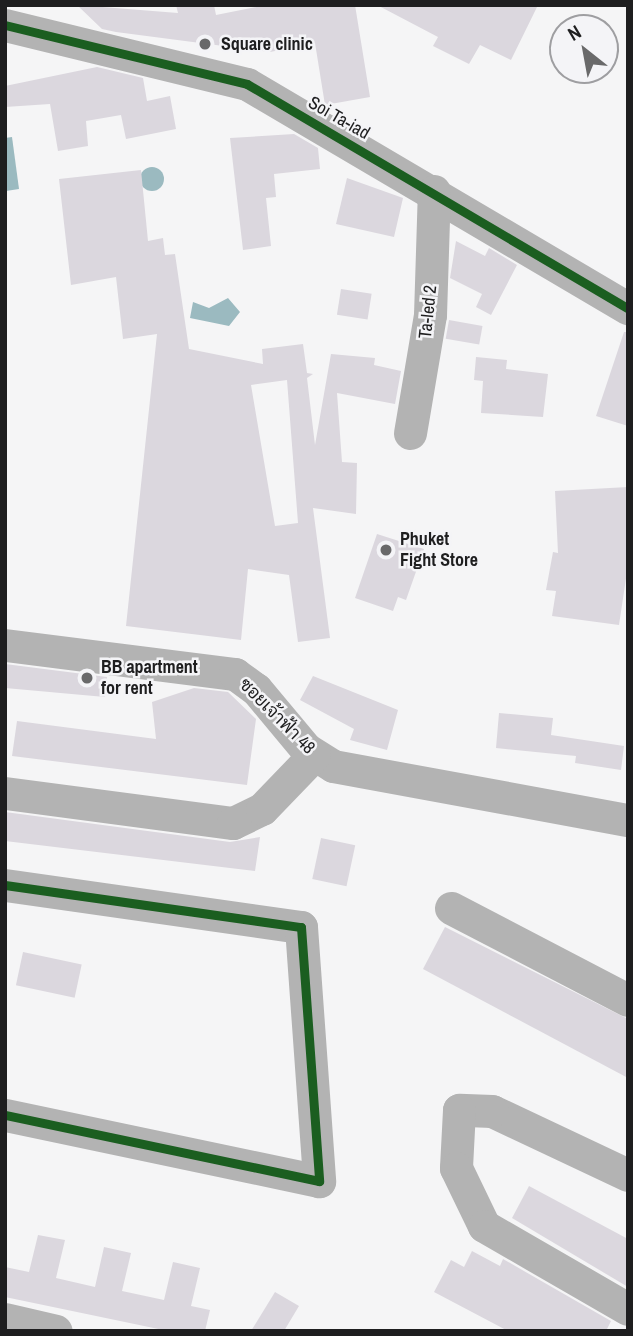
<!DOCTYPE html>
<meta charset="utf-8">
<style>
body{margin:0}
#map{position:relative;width:633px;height:1336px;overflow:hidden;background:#f5f5f6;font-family:"Archivo Narrow",Sarabun,sans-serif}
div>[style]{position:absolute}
.water>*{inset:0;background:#9bbac0}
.round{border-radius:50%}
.building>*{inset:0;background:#dbd7de;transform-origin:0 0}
.minor>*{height:33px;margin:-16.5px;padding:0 16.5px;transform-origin:16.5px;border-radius:16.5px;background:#b3b3b3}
.cycleway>*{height:9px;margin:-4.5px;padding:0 4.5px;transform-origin:4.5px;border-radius:4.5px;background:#1b5e20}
.dots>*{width:19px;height:19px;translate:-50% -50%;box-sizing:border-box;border:4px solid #f4f4f7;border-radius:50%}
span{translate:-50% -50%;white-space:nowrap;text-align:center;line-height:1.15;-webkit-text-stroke:5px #f4f4f7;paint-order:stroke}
.poi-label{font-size:18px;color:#1e1e1f;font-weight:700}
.left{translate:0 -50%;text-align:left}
.street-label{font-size:18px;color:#1e1e1f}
.frame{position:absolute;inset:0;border:7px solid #1e1e1f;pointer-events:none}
.north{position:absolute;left:549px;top:14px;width:70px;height:70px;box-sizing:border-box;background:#f4f4f7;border:2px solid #9e9ea1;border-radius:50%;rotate:329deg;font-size:19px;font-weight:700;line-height:28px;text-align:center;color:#1e1e1f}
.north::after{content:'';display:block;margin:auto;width:24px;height:32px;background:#69696a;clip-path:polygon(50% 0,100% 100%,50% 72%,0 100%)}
</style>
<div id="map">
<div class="water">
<div style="clip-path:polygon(12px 137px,19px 189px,6px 191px,5px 138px)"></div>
<div class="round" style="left:140px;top:167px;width:24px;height:24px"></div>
<div style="clip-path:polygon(228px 298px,240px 312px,229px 326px,190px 318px,193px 302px,209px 308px)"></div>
</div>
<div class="building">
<div style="clip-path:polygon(77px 5px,178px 13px,176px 5px,214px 5px,216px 15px,266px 5px,355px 5px,370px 97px,325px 105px,315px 43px,270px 52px,116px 32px,102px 29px)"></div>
<div style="clip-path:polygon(377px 5px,538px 5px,511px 60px,480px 45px,469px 64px,433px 46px,438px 37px)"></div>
<div style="clip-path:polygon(97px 67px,143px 78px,147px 101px,170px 96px,176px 129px,126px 139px,121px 115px,86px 121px,88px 146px,58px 151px,50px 104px,5px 107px,5px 86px)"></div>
<div style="clip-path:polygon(294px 134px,318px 148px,320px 169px,274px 174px,276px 197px,266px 198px,271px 246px,243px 250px,230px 138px)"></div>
<div style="clip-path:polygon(evenodd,141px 170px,148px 241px,163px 238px,165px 255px,175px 254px,189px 349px,263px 364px,262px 349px,303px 344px,307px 373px,313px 374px,307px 378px,315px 445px,331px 354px,375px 358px,374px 365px,401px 371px,395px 404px,337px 393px,342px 462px,357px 463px,356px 514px,313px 508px,330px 638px,298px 642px,289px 575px,248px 569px,241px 640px,126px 626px,157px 334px,123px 339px,116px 277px,71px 285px,59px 179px,141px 170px,287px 380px,298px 523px,275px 526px,251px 385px,287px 380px)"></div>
<div style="clip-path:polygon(347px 178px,403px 198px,394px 237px,336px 224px)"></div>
<div style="clip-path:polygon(456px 241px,485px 256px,489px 248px,517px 265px,491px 315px,476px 307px,482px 294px,450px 278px)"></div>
<div style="left:341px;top:289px;width:31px;height:26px;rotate:9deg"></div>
<div style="left:449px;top:320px;width:34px;height:19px;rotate:10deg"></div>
<div style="clip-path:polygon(624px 332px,628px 332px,628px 426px,596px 416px)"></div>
<div style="clip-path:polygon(476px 357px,507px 360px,506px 369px,548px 374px,543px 417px,481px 413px,483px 381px,474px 380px)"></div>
<div style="clip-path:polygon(628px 487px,628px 565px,619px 625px,552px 616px,556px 591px,546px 590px,553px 552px,558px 553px,555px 491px)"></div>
<div style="clip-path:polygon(377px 534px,424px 549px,406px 600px,398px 597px,393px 611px,355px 598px)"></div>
<div style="clip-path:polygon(5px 664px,107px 677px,105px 697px,5px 688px)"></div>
<div style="clip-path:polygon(313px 676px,398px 710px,387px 750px,350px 740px,354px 729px,300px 700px)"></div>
<div style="clip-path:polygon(194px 688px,228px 692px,256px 719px,247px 785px,12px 756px,17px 721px,156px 739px,152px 702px)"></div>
<div style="clip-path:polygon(499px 713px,553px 718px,551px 735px,624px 746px,621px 770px,575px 763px,576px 756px,496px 748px)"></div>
<div style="clip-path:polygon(5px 812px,230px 842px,260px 837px,255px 871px,5px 841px)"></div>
<div style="left:321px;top:838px;width:35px;height:42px;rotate:12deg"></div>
<div style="clip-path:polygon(445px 927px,628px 1019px,628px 1078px,423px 969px)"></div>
<div style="left:23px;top:952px;width:60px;height:34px;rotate:12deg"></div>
<div style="clip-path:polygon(529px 1186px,628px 1239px,628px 1287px,512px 1218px)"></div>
<div style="clip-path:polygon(38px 1235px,65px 1240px,56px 1278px,95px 1287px,104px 1247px,131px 1253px,122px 1291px,164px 1300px,173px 1262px,200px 1268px,191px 1306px,210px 1310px,205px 1331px,168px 1331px,5px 1297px,5px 1267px,29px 1272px)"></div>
<div style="clip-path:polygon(472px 1251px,500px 1266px,503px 1259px,611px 1321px,606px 1331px,508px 1331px,434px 1292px,451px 1260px,464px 1267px)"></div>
<div style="clip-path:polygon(275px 1292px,299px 1306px,284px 1331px,251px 1331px)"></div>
</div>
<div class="minor">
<div style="left:5px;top:25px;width:249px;rotate:13.7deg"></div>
<div style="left:247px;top:84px;width:442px;rotate:30.5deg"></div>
<div style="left:410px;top:433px;width:120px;rotate:-80.4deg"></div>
<div style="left:430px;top:315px;width:124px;rotate:-88.2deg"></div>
<div style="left:5px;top:645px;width:232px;rotate:7.2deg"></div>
<div style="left:235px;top:674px;width:26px;rotate:36deg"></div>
<div style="left:256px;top:689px;width:78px;rotate:50.2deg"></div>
<div style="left:306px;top:749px;width:32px;rotate:32deg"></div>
<div style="left:333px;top:766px;width:300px;rotate:10.4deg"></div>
<div style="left:5px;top:793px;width:230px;rotate:7.5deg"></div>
<div style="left:233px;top:823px;width:32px;rotate:-26deg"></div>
<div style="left:262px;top:809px;width:75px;rotate:-46.1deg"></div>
<div style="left:5px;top:885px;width:299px;rotate:8.1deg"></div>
<div style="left:301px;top:927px;width:255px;rotate:85.9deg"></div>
<div style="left:319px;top:1181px;width:321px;rotate:-168.1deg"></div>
<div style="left:451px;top:908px;width:199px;rotate:27.5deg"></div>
<div style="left:628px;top:1175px;width:150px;rotate:-154.8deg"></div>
<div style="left:492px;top:1111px;width:33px;rotate:-178deg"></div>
<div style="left:459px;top:1110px;width:58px;rotate:93deg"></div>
<div style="left:456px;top:1168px;width:64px;rotate:64.2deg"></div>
<div style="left:484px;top:1226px;width:166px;rotate:30deg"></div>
<div style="left:5px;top:1319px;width:52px;rotate:13.2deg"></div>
</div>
<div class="cycleway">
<div style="left:5px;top:25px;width:249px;rotate:13.7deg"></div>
<div style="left:247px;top:84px;width:442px;rotate:30.5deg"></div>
<div style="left:5px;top:885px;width:299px;rotate:8.1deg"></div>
<div style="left:301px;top:927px;width:255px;rotate:85.9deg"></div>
<div style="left:319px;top:1181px;width:321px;rotate:-168.1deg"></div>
</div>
<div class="dots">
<div style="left:205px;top:44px;background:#69696a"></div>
<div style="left:386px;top:550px;background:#69696a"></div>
<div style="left:87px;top:678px;background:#69696a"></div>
</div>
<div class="poi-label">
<span class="left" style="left:221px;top:44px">Square clinic</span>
<span class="left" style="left:400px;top:550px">Phuket<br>Fight Store</span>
<span class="left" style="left:101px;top:678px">BB apartment<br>for rent</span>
</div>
<div class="street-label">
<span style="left:339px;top:118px;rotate:30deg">Soi Ta-iad</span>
<span style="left:428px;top:312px;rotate:-84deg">Ta-Ied 2</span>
<span style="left:277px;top:716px;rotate:45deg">ซอยเจ้าฟ้า 48</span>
</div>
<div class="frame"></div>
<div class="north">N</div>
</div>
